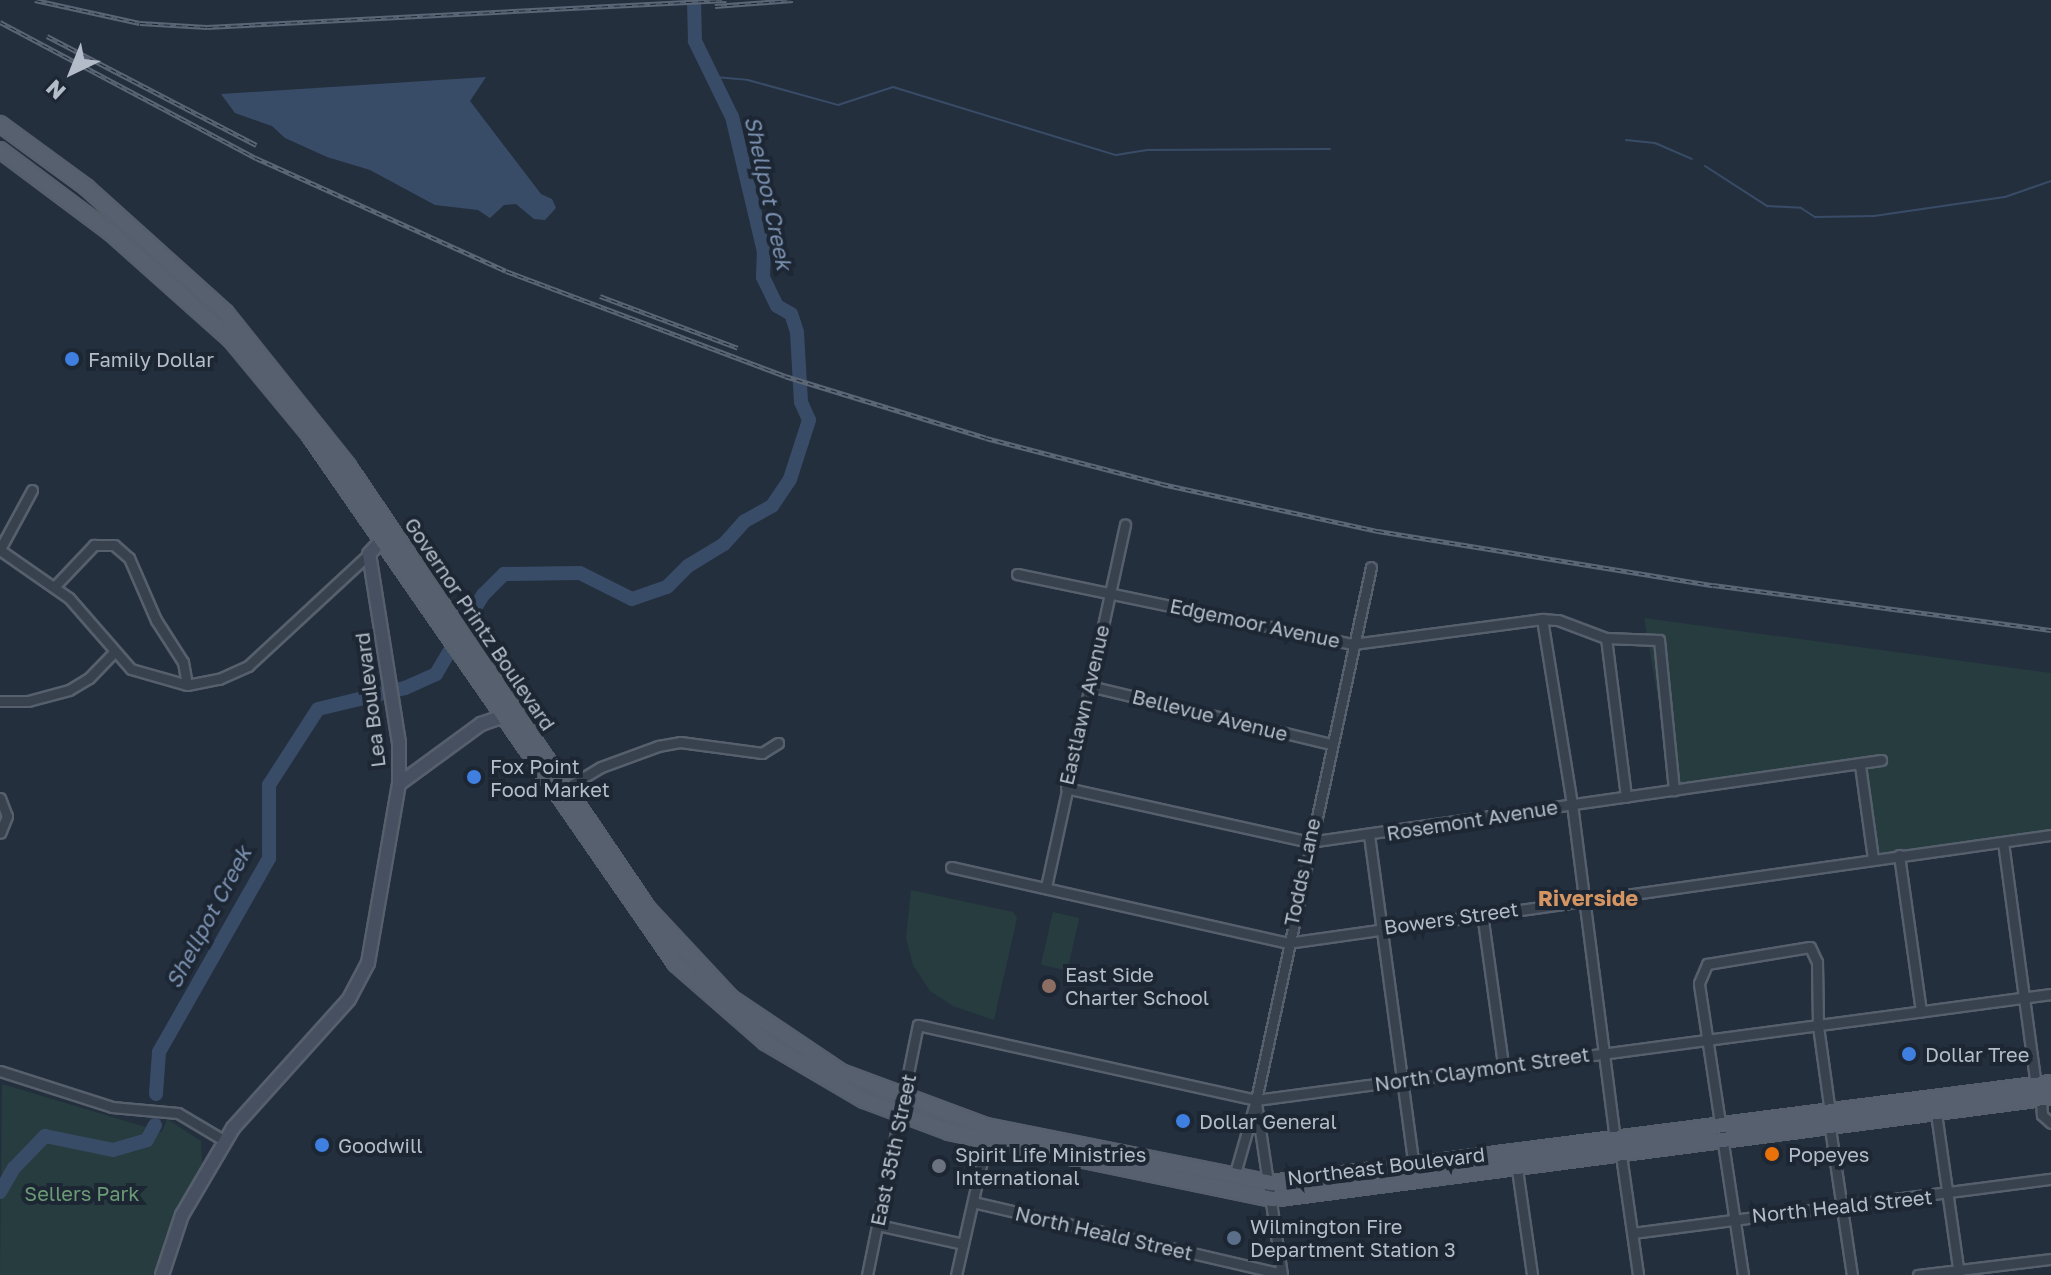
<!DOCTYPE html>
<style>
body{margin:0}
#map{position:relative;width:2051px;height:1275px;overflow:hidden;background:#242f3e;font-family:"Golos Text",sans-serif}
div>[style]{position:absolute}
.green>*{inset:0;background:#263c3f;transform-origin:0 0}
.water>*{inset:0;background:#394c67}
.stream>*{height:2px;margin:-1px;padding:0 1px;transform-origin:1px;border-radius:1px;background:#394c67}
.river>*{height:14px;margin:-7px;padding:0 7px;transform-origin:7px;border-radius:7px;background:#394c67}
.roads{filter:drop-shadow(2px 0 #565f6c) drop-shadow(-2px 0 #565f6c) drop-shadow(0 2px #565f6c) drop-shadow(0 -2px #565f6c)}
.street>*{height:9px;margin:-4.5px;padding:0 4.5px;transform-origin:4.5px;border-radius:4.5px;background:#38414e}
.secondary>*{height:12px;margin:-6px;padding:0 6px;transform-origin:6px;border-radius:6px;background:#465061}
.primary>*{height:14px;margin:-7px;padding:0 7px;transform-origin:7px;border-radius:7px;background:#56606e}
.rail>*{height:5px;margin-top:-2.5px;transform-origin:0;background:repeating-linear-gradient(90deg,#1d2633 0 6px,#5a6575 0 12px);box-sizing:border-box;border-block:2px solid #5a6575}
.dots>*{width:22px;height:22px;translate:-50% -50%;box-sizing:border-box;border:4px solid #1d2633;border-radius:50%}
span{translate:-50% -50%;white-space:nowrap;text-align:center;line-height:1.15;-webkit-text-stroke:8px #1d2633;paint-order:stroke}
.poi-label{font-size:20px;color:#b4bcc9}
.left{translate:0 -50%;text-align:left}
.street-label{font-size:20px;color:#b4bcc9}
.park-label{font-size:20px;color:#6b9a76}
.water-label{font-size:22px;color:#7c92b1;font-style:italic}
.neighbourhood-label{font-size:22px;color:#d59563;font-weight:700}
.north{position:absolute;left:32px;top:32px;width:80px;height:80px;-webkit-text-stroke:6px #1d2633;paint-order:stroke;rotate:223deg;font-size:22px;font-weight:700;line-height:32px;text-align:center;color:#b4bcc9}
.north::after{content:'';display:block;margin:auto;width:28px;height:36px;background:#b4bcc9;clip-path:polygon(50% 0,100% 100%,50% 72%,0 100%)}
</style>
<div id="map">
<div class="green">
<div style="clip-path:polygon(1644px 618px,2051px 673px,2051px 834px,1877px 858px,1863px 765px,1674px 790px)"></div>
<div style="clip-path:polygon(911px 890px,1013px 912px,1017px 918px,994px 1020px,953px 1006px,930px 991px,913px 965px,906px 938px)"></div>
<div style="left:1053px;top:912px;width:27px;height:54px;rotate:13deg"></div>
<div style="clip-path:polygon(2px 1084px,162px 1132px,167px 1119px,201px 1141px,202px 1163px,154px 1275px,0 1275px)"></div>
</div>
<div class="water">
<div style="clip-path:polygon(486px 77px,470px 101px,541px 194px,552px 199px,556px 208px,545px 220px,534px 219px,516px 204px,504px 205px,490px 218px,478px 210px,435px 205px,370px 170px,327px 157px,285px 138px,272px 126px,235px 113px,221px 94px)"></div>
</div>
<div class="stream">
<div style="left:715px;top:77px;width:33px;rotate:5deg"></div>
<div style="left:748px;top:80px;width:93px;rotate:15.5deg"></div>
<div style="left:838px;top:105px;width:58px;rotate:-18.1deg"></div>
<div style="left:893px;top:87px;width:233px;rotate:17deg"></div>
<div style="left:1116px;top:155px;width:33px;rotate:-9deg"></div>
<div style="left:1149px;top:150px;width:181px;rotate:-0.3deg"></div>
<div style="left:1626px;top:140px;width:29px;rotate:6deg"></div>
<div style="left:1655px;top:143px;width:40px;rotate:23.4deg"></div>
<div style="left:1705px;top:166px;width:74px;rotate:32.8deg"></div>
<div style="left:1767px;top:206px;width:34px;rotate:3deg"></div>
<div style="left:1801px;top:208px;width:17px;rotate:33deg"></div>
<div style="left:1815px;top:217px;width:59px;rotate:-1deg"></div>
<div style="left:1874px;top:216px;width:132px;rotate:-8.3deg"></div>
<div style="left:2005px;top:197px;width:49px;rotate:-19.2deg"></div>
</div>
<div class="river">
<div style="left:156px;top:1094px;width:42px;rotate:-85.9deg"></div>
<div style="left:159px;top:1052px;width:223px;rotate:-60.4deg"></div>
<div style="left:269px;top:858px;width:73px;rotate:-90deg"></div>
<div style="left:269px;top:785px;width:90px;rotate:-57.2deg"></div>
<div style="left:318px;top:709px;width:89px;rotate:-13.6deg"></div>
<div style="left:405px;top:688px;width:34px;rotate:-24deg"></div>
<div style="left:436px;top:674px;width:92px;rotate:-59.3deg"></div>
<div style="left:483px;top:595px;width:30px;rotate:-45deg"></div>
<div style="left:504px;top:574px;width:76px;rotate:-0.8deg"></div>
<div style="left:580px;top:573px;width:58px;rotate:26.6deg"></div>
<div style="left:632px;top:599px;width:37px;rotate:-19deg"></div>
<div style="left:667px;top:587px;width:30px;rotate:-45deg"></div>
<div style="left:688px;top:566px;width:42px;rotate:-31.4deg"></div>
<div style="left:724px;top:544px;width:31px;rotate:-48deg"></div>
<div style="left:745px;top:521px;width:31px;rotate:-29deg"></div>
<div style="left:772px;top:506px;width:32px;rotate:-56deg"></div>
<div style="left:790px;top:479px;width:62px;rotate:-72.1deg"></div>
<div style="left:809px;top:420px;width:20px;rotate:-114deg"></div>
<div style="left:801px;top:402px;width:70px;rotate:-93.3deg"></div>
<div style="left:797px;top:332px;width:19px;rotate:-108deg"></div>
<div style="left:791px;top:314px;width:16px;rotate:-150deg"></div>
<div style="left:777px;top:306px;width:32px;rotate:-116deg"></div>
<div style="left:763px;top:277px;width:25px;rotate:-88deg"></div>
<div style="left:764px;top:252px;width:139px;rotate:-103.3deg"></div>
<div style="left:732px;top:117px;width:85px;rotate:-116deg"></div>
<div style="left:695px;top:41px;width:41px;rotate:-91.4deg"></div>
<div style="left:0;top:1192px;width:28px;rotate:-60deg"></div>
<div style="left:14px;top:1168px;width:45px;rotate:-45.9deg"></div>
<div style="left:45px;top:1136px;width:69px;rotate:11.6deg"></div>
<div style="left:113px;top:1150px;width:35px;rotate:-16deg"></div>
<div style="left:147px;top:1140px;width:17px;rotate:-62deg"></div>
</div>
<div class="roads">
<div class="street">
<div style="left:0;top:549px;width:67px;rotate:-61.5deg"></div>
<div style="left:0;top:550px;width:84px;rotate:34.8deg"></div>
<div style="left:69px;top:598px;width:94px;rotate:48.9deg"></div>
<div style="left:131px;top:669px;width:58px;rotate:15.9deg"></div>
<div style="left:187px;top:685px;width:33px;rotate:-11deg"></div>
<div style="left:219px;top:679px;width:32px;rotate:-24deg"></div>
<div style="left:248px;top:666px;width:165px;rotate:-42.8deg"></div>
<div style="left:1017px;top:574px;width:343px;rotate:11.8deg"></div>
<div style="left:1353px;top:644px;width:191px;rotate:-7.5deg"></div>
<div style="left:1542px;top:619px;width:16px;rotate:4deg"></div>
<div style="left:1558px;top:620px;width:51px;rotate:20.6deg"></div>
<div style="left:1606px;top:638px;width:53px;rotate:2.2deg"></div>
<div style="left:1659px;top:640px;width:151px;rotate:84.3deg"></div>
<div style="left:55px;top:586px;width:57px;rotate:-46.4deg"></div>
<div style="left:94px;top:545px;width:20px"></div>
<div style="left:114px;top:545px;width:20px;rotate:41deg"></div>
<div style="left:129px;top:558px;width:68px;rotate:66.5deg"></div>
<div style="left:156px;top:620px;width:50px;rotate:57.3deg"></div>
<div style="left:183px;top:662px;width:23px;rotate:80deg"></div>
<div style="left:1542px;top:619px;width:187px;rotate:80.8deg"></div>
<div style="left:1572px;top:804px;width:338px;rotate:82.7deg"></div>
<div style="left:1606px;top:638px;width:160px;rotate:82.8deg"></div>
<div style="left:1089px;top:686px;width:248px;rotate:13.5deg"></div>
<div style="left:0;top:701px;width:28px"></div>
<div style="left:28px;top:701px;width:42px;rotate:-15deg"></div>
<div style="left:69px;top:690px;width:23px;rotate:-31deg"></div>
<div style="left:89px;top:678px;width:35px;rotate:-46deg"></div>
<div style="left:1860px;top:765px;width:95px;rotate:82.1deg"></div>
<div style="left:1066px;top:788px;width:249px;rotate:12.5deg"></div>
<div style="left:1309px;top:842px;width:578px;rotate:-8.16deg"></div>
<div style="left:563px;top:790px;width:44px;rotate:-31.2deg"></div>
<div style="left:601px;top:767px;width:61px;rotate:-20.2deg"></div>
<div style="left:658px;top:746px;width:22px;rotate:-10deg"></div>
<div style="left:680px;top:742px;width:83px;rotate:7.6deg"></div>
<div style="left:762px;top:753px;width:19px;rotate:-32deg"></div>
<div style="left:0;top:798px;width:19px;rotate:69deg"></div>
<div style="left:7px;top:816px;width:18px;rotate:112deg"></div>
<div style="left:1369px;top:835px;width:334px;rotate:82.3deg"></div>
<div style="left:2003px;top:842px;width:245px;rotate:82.3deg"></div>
<div style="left:1899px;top:855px;width:158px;rotate:82deg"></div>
<div style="left:951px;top:867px;width:344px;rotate:12.7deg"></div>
<div style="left:1287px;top:943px;width:772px;rotate:-8.05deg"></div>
<div style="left:1046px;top:887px;width:371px;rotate:-77.7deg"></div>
<div style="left:1482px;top:913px;width:153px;rotate:82.1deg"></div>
<div style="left:0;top:1071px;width:118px;rotate:17.8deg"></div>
<div style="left:112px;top:1107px;width:66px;rotate:5.2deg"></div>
<div style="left:178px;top:1113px;width:55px;rotate:30.8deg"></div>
<div style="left:2041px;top:1098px;width:17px;rotate:87deg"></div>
<div style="left:2042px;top:1115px;width:12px;rotate:42deg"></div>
<div style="left:1256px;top:1103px;width:174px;rotate:81.4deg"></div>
<div style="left:1936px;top:1113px;width:164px;rotate:81.9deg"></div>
<div style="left:1830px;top:1128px;width:149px;rotate:81.5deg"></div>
<div style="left:1621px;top:1155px;width:121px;rotate:81.9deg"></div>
<div style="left:1517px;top:1169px;width:107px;rotate:81.9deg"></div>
<div style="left:1234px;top:1177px;width:80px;rotate:-74.1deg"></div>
<div style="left:1256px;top:1100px;width:545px;rotate:-77.82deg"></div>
<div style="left:973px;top:1202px;width:317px;rotate:13.1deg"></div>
<div style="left:878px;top:1225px;width:87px;rotate:12.6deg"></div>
<div style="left:1633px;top:1233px;width:421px;rotate:-7.4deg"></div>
<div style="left:867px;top:1275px;width:255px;rotate:-78.5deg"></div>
<div style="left:918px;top:1025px;width:346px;rotate:12.5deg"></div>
<div style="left:1256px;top:1100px;width:802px;rotate:-7.59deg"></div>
<div style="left:956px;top:1275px;width:139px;rotate:-77.2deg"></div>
<div style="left:1743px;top:1275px;width:295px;rotate:-98.6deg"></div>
<div style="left:1699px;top:983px;width:21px;rotate:-67deg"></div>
<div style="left:1707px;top:964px;width:104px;rotate:-9.4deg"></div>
<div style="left:1810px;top:947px;width:17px;rotate:65deg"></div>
<div style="left:1817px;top:962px;width:64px;rotate:89.1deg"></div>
<div style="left:1818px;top:1026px;width:87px;rotate:82.1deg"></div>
<div style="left:1918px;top:1275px;width:134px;rotate:-6.9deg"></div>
</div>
<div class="secondary">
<div style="left:399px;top:784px;width:102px;rotate:-36.2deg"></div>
<div style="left:481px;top:724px;width:24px;rotate:-19deg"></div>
<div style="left:162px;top:1275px;width:63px;rotate:-71.6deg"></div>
<div style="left:182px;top:1215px;width:101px;rotate:-59.6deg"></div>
<div style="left:233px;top:1128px;width:173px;rotate:-48deg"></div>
<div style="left:349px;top:999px;width:41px;rotate:-62.2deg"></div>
<div style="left:368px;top:963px;width:182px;rotate:-80.2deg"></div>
<div style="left:399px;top:784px;width:41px;rotate:-90deg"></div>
<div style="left:399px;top:743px;width:191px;rotate:-99deg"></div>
<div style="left:369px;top:554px;width:19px;rotate:-47deg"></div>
</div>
<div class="primary">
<div style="left:0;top:124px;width:107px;rotate:36.2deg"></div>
<div style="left:86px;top:187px;width:188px;rotate:42deg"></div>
<div style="left:226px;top:313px;width:196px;rotate:51.4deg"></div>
<div style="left:348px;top:466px;width:535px;rotate:55.89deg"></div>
<div style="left:648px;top:909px;width:122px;rotate:47deg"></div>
<div style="left:731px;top:998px;width:133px;rotate:33.9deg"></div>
<div style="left:841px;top:1072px;width:155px;rotate:20.4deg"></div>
<div style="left:986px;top:1126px;width:291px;rotate:11.3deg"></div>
<div style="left:1271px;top:1183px;width:786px;rotate:-7.31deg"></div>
<div style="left:0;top:150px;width:139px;rotate:36.8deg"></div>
<div style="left:111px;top:233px;width:161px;rotate:41.7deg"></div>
<div style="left:231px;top:340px;width:121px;rotate:50.4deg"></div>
<div style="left:308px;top:433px;width:646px;rotate:55.28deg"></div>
<div style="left:676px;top:964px;width:118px;rotate:41.2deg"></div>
<div style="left:765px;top:1042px;width:115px;rotate:30.4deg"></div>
<div style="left:864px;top:1100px;width:91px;rotate:20.6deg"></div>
<div style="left:949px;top:1132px;width:330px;rotate:11.7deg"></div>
<div style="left:1272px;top:1199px;width:786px;rotate:-7.46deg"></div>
</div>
</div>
<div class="rail">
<div style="left:35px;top:0;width:107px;rotate:12.4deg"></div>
<div style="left:140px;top:23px;width:67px;rotate:3.4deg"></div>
<div style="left:207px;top:27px;width:520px;rotate:-2.98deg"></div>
<div style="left:715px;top:6px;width:78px;rotate:-4.4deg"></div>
<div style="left:0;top:22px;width:290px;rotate:28deg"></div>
<div style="left:256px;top:158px;width:274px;rotate:24.3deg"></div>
<div style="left:506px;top:271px;width:298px;rotate:20.6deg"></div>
<div style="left:785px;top:376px;width:210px;rotate:17.1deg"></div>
<div style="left:986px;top:438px;width:182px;rotate:14.6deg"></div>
<div style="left:1162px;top:484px;width:221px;rotate:12.3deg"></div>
<div style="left:1378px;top:531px;width:339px;rotate:9.2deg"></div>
<div style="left:1713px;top:585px;width:341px;rotate:7.6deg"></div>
<div style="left:47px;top:36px;width:236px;rotate:27.5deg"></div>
<div style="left:600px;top:296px;width:147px;rotate:20.6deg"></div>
</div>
<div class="dots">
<div style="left:72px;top:359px;background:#3f7fe0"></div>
<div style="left:474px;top:777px;background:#3f7fe0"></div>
<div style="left:1049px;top:986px;background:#8d6e63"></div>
<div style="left:1909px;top:1054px;background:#3f7fe0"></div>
<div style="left:1183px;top:1121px;background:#3f7fe0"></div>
<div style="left:322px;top:1145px;background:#3f7fe0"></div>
<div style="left:1772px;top:1154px;background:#e8710a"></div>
<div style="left:939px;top:1166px;background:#6b7280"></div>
<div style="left:1234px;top:1238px;background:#5c6f8a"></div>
</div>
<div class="poi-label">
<span class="left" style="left:88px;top:359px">Family Dollar</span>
<span class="left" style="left:490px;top:778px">Fox Point<br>Food Market</span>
<span class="left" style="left:1065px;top:986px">East Side<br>Charter School</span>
<span class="left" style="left:1925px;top:1054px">Dollar Tree</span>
<span class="left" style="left:1199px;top:1121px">Dollar General</span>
<span class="left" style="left:338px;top:1145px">Goodwill</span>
<span class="left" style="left:955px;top:1166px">Spirit Life Ministries<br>International</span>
<span class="left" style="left:1788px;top:1154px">Popeyes</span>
<span class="left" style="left:1250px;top:1238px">Wilmington Fire<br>Department Station 3</span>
</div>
<div class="street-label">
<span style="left:1255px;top:623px;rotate:12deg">Edgemoor Avenue</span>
<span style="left:480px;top:624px;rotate:56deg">Governor Printz Boulevard</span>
<span style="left:370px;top:700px;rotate:-97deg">Lea Boulevard</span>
<span style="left:1084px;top:705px;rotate:-77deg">Eastlawn Avenue</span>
<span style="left:1210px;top:715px;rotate:14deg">Bellevue Avenue</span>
<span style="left:1472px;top:820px;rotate:-9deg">Rosemont Avenue</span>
<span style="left:1302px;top:872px;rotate:-78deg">Todds Lane</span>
<span style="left:1451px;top:918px;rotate:-8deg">Bowers Street</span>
<span style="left:1482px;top:1069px;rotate:-8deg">North Claymont Street</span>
<span style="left:893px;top:1150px;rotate:-78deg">East 35th Street</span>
<span style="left:1386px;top:1166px;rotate:-7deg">Northeast Boulevard</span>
<span style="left:1842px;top:1206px;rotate:-6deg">North Heald Street</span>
<span style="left:1104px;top:1233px;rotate:13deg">North Heald Street</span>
</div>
<div class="park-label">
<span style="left:82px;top:1193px">Sellers Park</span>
</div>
<div class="water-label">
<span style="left:769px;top:193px;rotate:78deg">Shellpot Creek</span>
<span style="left:208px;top:917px;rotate:-62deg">Shellpot Creek</span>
</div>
<div class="neighbourhood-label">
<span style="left:1588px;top:898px">Riverside</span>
</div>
<div class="north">N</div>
</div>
